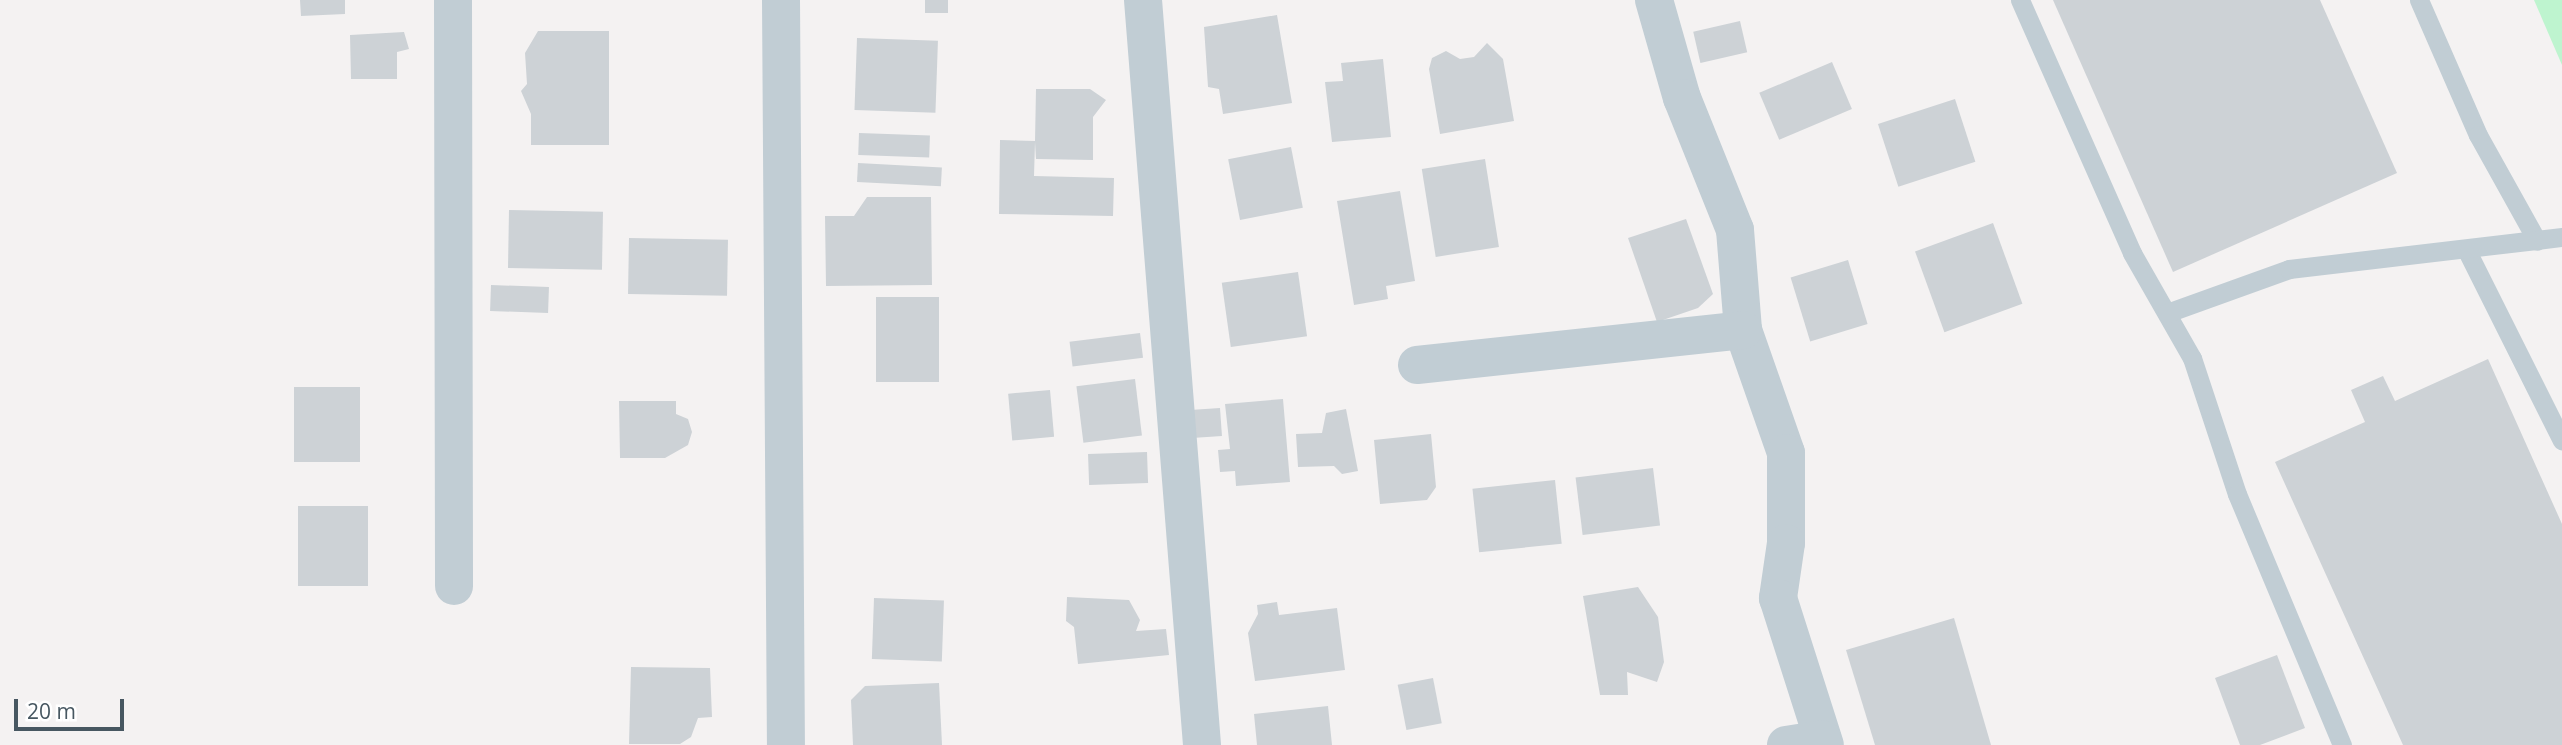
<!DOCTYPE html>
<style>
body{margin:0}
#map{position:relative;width:2562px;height:745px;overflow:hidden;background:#f4f2f2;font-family:"Open Sans",sans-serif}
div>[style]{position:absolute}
.green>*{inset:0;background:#bef4cf}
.building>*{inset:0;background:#cdd2d6;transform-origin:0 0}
.service>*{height:19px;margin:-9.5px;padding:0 9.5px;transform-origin:9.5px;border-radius:9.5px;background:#c1cdd4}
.minor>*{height:38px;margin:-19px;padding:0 19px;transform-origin:19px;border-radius:19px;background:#c1cdd4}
span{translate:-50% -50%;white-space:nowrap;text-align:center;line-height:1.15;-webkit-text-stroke:6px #fff;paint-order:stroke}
.scale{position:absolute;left:14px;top:699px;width:110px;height:32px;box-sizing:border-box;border:4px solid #475761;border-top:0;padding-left:9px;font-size:21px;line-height:24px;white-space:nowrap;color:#475761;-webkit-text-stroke:5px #fff;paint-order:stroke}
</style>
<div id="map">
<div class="green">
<div style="clip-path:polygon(2534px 0,2562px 0,2562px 65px)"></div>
</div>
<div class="building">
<div style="clip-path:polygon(300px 0,345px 0,345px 14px,301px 16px)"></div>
<div style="left:925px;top:0;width:23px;height:13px"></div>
<div style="clip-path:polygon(2053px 0,2320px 0,2397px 173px,2173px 272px)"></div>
<div style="clip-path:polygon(1277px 15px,1292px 103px,1223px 114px,1219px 89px,1208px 87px,1204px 27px)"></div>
<div style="left:1740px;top:21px;width:32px;height:48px;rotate:77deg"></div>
<div style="clip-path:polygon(538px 31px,609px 31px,609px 145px,531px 145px,531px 114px,521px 91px,527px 84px,525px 53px)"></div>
<div style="clip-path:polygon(404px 32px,409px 49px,397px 52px,397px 79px,351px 79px,350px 35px)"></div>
<div style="left:857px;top:38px;width:81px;height:72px;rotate:2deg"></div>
<div style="clip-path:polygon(1487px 43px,1503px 59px,1514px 121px,1440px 134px,1429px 69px,1432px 58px,1446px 51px,1460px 59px,1474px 57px)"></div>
<div style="clip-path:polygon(1383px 59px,1391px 137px,1332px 142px,1325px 82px,1343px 81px,1341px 63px)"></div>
<div style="left:1832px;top:62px;width:51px;height:79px;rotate:67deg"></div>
<div style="clip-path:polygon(1036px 89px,1090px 89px,1106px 100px,1093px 117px,1093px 160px,1036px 159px,1035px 142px,1034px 176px,1114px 178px,1113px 216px,999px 214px,1000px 140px,1035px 141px)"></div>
<div style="left:1955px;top:99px;width:66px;height:81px;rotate:72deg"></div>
<div style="left:859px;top:133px;width:71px;height:22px;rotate:2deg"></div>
<div style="left:1291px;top:147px;width:62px;height:64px;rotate:79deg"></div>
<div style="left:1485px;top:159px;width:89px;height:64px;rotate:81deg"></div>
<div style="left:858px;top:163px;width:84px;height:19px;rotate:3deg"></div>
<div style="clip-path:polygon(1400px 191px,1415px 281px,1386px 286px,1388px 299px,1354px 305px,1337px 201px)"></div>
<div style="clip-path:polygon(867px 197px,931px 197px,932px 285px,826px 286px,825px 216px,854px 216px)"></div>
<div style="left:509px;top:210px;width:94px;height:58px;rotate:1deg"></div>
<div style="clip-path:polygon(1686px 219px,1713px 294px,1698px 308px,1657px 322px,1628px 238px)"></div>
<div style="left:1993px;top:223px;width:86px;height:83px;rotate:70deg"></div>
<div style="left:629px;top:238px;width:99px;height:56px;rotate:1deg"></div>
<div style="left:1848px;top:260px;width:67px;height:60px;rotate:73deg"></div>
<div style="left:1298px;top:272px;width:65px;height:77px;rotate:82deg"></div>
<div style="left:491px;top:285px;width:58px;height:26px;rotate:2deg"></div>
<div style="left:876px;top:297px;width:63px;height:85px"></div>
<div style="left:1140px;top:333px;width:25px;height:71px;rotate:83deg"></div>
<div style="clip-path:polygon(2488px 359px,2562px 524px,2562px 745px,2403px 745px,2275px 462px,2365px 422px,2351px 390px,2383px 376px,2395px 401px)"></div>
<div style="left:1135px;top:379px;width:57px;height:59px;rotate:83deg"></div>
<div style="left:294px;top:387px;width:66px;height:75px"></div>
<div style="left:1050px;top:390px;width:47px;height:42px;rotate:85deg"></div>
<div style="clip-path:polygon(1283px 399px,1290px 482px,1236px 486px,1235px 471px,1220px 472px,1218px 450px,1230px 449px,1225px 404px)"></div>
<div style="clip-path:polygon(619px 401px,676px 401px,676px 414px,688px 419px,692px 432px,688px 445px,665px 458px,620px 458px)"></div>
<div style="left:1220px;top:408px;width:28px;height:30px;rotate:86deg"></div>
<div style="clip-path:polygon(1346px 409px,1358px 471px,1342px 474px,1334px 466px,1298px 467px,1296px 434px,1322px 433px,1326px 413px)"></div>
<div style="clip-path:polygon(1431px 434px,1436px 487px,1427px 500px,1380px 504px,1374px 440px)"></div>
<div style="left:1147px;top:452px;width:31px;height:59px;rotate:88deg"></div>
<div style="left:1653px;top:468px;width:58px;height:78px;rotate:83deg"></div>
<div style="left:1555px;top:480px;width:64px;height:83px;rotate:84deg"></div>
<div style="left:298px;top:506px;width:70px;height:80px"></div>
<div style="clip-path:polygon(1638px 587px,1658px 617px,1664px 662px,1657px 682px,1627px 672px,1628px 695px,1600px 695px,1583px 596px)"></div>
<div style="clip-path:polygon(1067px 597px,1129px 600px,1140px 620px,1136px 631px,1166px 629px,1169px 655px,1078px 664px,1074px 627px,1066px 621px)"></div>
<div style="left:874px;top:598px;width:70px;height:61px;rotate:2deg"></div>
<div style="clip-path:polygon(1277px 602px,1279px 615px,1337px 608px,1345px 670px,1255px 681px,1248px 633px,1258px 614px,1257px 605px)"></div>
<div style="clip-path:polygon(1954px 618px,1991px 745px,1875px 745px,1846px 650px)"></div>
<div style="clip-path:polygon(2277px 655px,2305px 728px,2260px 745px,2240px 745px,2215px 678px)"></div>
<div style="clip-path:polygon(631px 667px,710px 668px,712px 717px,698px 718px,691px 737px,680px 744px,629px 744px)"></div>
<div style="left:1433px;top:678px;width:46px;height:36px;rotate:79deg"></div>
<div style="clip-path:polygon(939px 683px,942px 745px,853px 745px,851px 700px,865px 686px)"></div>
<div style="clip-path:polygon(1328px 706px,1332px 745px,1257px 745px,1254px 714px)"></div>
</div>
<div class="service">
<div style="left:2020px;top:0;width:277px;rotate:66.1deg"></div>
<div style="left:2132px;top:253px;width:121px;rotate:60.3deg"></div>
<div style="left:2192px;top:358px;width:143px;rotate:71.7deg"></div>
<div style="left:2237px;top:494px;width:272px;rotate:67.3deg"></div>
<div style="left:2419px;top:0;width:147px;rotate:66.4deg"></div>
<div style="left:2478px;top:135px;width:121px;rotate:60.9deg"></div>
<div style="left:2467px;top:251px;width:212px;rotate:63.4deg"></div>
<div style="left:2167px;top:313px;width:130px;rotate:-19.8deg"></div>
<div style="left:2289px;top:269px;width:275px;rotate:-6.7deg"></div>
</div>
<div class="minor">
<div style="left:453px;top:0;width:586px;rotate:89.9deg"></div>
<div style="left:781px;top:0;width:745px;rotate:89.62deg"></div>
<div style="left:1143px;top:0;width:747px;rotate:85.47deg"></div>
<div style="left:1654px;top:0;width:102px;rotate:74.1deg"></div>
<div style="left:1682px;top:98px;width:142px;rotate:68.1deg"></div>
<div style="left:1735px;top:230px;width:100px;rotate:85.4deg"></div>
<div style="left:1743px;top:330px;width:130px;rotate:70.7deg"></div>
<div style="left:1786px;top:453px;width:90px;rotate:90deg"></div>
<div style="left:1786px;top:543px;width:56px;rotate:98.3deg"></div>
<div style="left:1778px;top:598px;width:154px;rotate:72.3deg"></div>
<div style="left:1417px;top:365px;width:328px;rotate:-6.1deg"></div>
<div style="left:1786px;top:745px;width:37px;rotate:-9deg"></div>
</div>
<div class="scale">20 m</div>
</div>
